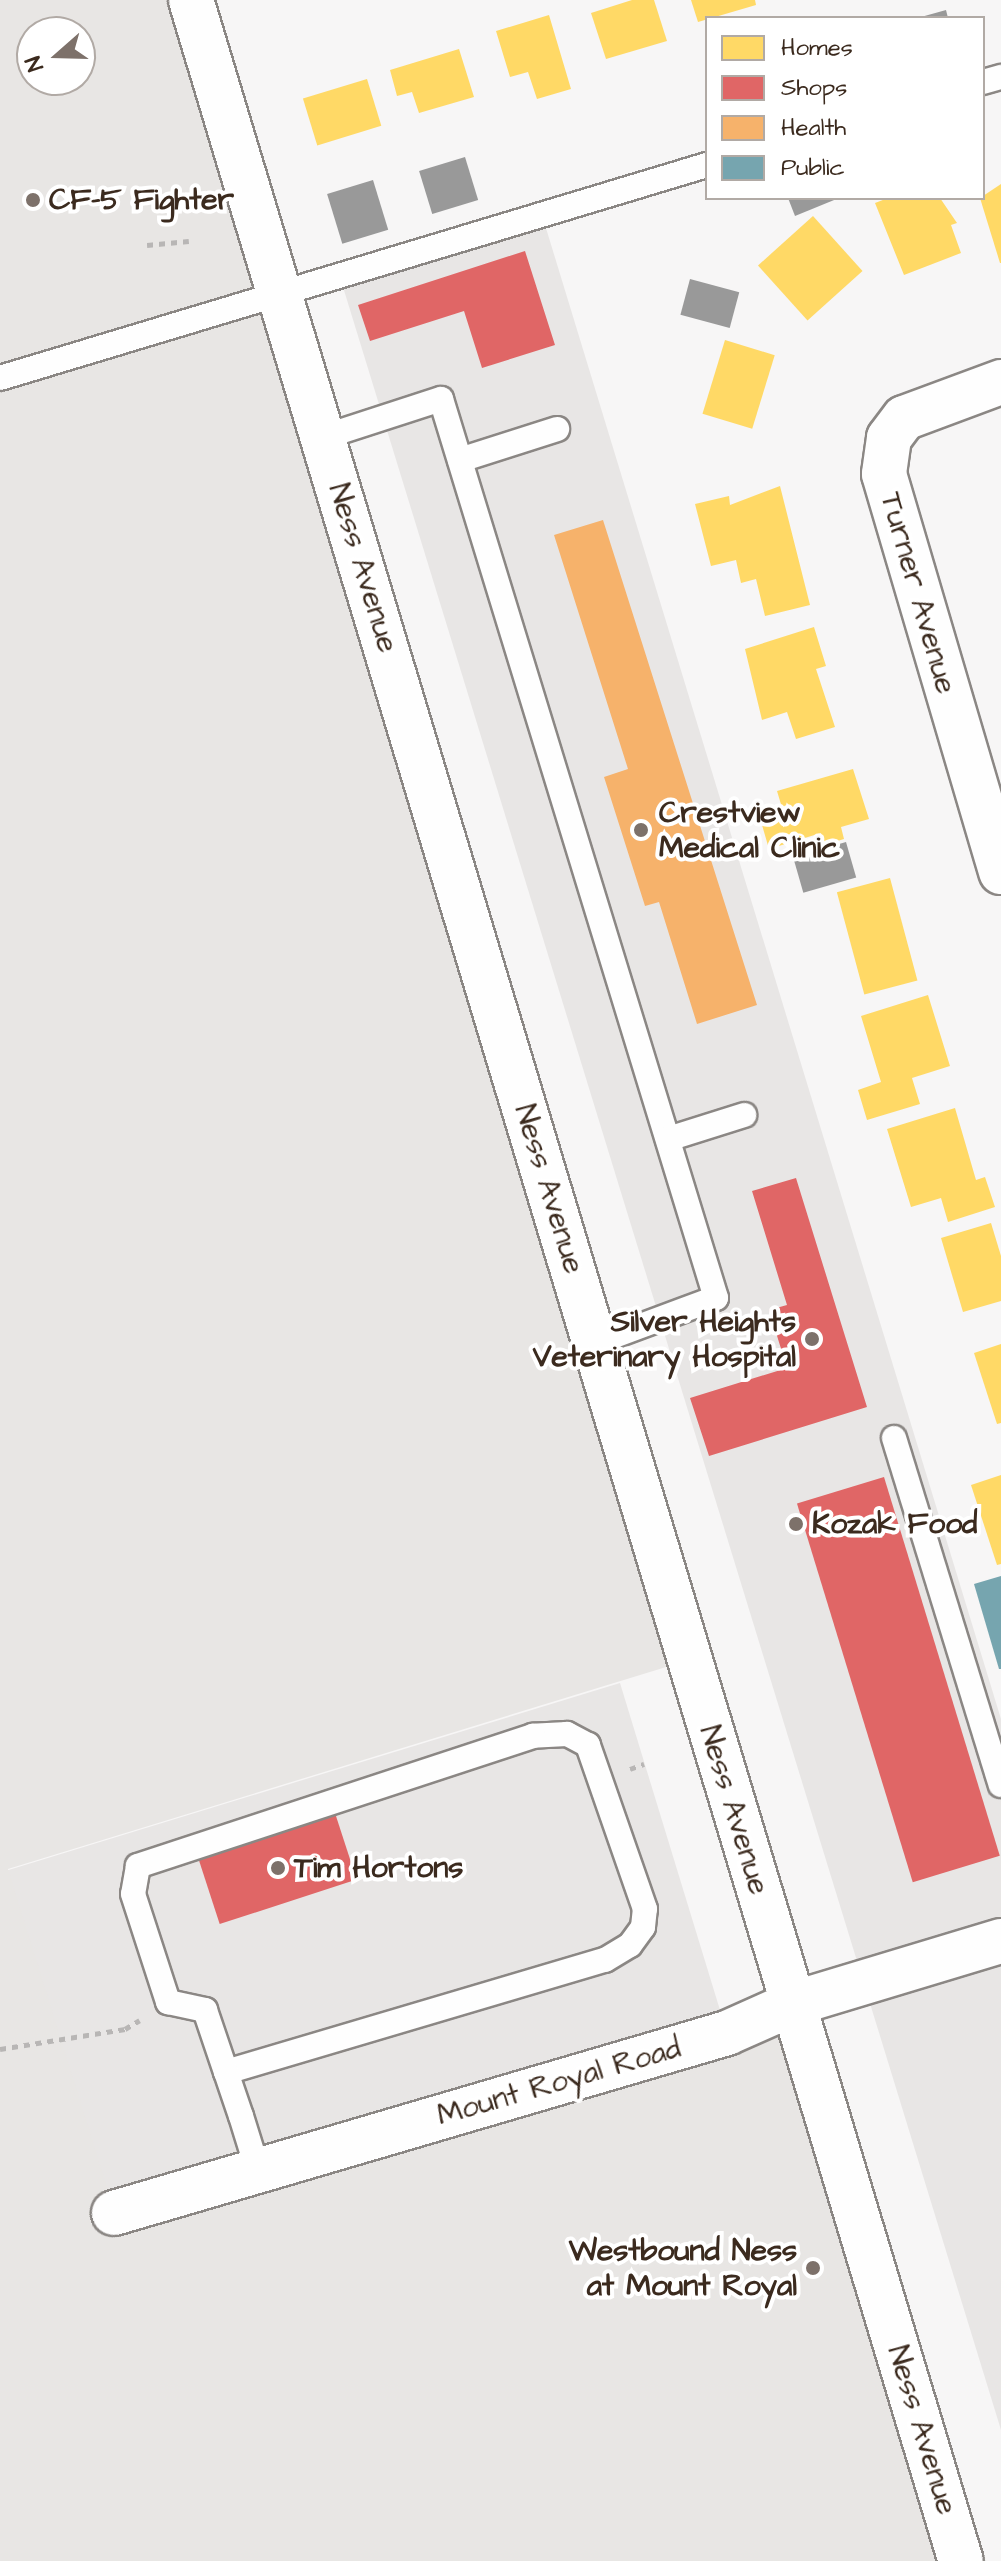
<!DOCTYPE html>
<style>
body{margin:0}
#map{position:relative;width:1001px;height:2561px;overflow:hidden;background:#f7f6f6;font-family:"Architects Daughter",sans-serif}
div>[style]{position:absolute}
.built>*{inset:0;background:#e8e6e5;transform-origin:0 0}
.green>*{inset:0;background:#e8e6e4}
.homes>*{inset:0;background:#ffd966;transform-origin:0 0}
.shops>*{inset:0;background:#e06666;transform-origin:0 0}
.health>*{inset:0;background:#f6b26b}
.public>*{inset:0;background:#76a5af}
.industry>*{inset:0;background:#999;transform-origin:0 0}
.path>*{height:5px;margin-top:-2.5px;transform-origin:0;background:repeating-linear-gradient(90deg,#b8b6b5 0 6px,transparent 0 12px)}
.roads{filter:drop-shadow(2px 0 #8b8784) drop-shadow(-2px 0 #8b8784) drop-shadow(0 2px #8b8784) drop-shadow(0 -2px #8b8784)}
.service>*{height:24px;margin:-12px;padding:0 12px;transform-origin:12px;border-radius:12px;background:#fefefe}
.minor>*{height:44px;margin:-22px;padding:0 22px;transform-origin:22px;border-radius:22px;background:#fefefe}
.secondary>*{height:44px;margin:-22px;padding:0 22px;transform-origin:22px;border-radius:22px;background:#fefefe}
.dots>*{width:22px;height:22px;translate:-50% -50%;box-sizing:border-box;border:4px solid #fff;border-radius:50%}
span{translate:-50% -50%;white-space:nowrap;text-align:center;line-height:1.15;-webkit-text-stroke:8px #fff;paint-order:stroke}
.poi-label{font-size:30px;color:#3b2a1e;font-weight:700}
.left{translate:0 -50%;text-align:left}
.right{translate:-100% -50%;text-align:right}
.street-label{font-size:30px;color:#3b2a1e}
.legend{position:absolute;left:705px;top:16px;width:280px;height:184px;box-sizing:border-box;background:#fff;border:2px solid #b1aaa5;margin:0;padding:10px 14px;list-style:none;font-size:24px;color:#3b2a1e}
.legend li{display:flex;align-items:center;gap:16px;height:40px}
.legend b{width:40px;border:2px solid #b1aaa5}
.north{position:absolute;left:16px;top:16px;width:80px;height:80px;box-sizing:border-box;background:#fff;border:2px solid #b1aaa5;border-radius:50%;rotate:250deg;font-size:22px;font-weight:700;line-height:32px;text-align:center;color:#3b2a1e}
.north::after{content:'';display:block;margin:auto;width:28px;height:36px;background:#7d716a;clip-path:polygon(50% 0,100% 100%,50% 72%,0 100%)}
</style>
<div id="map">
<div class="built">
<div style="clip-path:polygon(542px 215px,1001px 1719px,1001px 2430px,339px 274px)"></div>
<div style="left:620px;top:1683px;width:366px;height:641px;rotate:73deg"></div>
</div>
<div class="green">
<div style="clip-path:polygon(evenodd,0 0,191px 0,689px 1660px,8px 1869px,115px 2213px,792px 2004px,958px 2561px,0 2561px,0 0,32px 32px,80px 32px,80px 80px,32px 80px,32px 32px)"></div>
</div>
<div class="homes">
<div style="clip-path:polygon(632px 0,654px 0,667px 41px,606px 59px,591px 13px)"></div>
<div style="clip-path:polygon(691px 0,755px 0,756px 5px,698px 22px)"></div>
<div style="clip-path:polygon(549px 15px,571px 89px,537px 99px,528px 72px,510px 77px,496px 31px)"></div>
<div style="clip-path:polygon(459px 49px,474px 97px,419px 113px,412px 92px,397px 96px,390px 70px)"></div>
<div style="left:367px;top:79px;width:49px;height:67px;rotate:73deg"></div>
<div style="clip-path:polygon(1001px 184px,1001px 263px,1000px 263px,980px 198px)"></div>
<div style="clip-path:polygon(888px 198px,940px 198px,957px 223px,951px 225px,961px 253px,904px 275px,875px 203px)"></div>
<div style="left:813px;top:216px;width:74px;height:74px;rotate:48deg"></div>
<div style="left:725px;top:340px;width:52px;height:77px;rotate:17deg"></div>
<div style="clip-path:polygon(780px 486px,810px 605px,765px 616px,756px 579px,741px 583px,736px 560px,711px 566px,695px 504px,729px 496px,730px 505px)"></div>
<div style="clip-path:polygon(814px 627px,826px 666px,816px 669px,835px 727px,796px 739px,787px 712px,762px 720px,745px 649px)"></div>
<div style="clip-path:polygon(853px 769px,869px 819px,841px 827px,844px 839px,824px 845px,821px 833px,769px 849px,760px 818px,783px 811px,777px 791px)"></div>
<div style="left:890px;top:878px;width:106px;height:55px;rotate:75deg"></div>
<div style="clip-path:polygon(928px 995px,950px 1066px,912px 1078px,920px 1104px,867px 1120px,858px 1090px,881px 1082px,861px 1016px)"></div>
<div style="clip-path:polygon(955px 1108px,976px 1180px,985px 1177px,995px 1207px,948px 1222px,941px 1198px,911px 1207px,887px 1129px)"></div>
<div style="clip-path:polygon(991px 1223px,1001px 1256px,1001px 1301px,963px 1312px,941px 1238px)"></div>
<div style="clip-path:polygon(1001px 1344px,1001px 1423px,997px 1424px,974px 1353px)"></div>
<div style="clip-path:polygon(1001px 1475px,1001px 1564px,997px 1565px,971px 1485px)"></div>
</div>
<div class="shops">
<div style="clip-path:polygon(525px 251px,555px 345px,482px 368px,464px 311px,370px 341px,358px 305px)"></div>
<div style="clip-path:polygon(796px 1178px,867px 1407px,709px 1456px,690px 1398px,787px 1368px,769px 1310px,787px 1305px,752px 1191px)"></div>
<div style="left:884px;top:1477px;width:396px;height:91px;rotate:73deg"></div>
<div style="left:335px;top:1813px;width:70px;height:144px;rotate:72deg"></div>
</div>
<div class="health">
<div style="clip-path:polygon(603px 520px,757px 1005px,697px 1024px,659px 902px,645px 906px,604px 777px,628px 769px,554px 535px)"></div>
</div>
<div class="public">
<div style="clip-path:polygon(1001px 1576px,1001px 1669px,999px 1669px,974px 1584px)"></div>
</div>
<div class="industry">
<div style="clip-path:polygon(946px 10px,948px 18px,921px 18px,921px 17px)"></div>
<div style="left:465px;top:157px;width:45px;height:48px;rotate:73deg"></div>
<div style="left:373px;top:180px;width:52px;height:48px;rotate:73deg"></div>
<div style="clip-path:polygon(788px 198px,839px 198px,795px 216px)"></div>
<div style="left:690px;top:279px;width:51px;height:37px;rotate:15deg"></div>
<div style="left:846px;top:842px;width:37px;height:55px;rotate:74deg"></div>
</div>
<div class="path">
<div style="left:147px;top:245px;width:42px;rotate:-5.4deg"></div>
<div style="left:630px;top:1769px;width:15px;rotate:-20deg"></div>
<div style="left:0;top:2049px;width:127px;rotate:-9.1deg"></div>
<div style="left:125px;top:2029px;width:17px;rotate:-31deg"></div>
</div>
<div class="roads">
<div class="service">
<div style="left:983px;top:82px;width:19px;rotate:-16deg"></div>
<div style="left:0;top:378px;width:738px;rotate:-16.77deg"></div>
<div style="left:324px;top:437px;width:123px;rotate:-18deg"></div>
<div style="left:441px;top:399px;width:940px;rotate:72.99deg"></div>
<div style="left:716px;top:1298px;width:129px;rotate:159.6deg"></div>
<div style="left:460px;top:460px;width:102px;rotate:-17.7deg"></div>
<div style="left:668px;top:1139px;width:80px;rotate:-17.5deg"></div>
<div style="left:894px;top:1438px;width:363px;rotate:72.9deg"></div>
<div style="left:226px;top:2072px;width:395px;rotate:-16.5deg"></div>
<div style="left:605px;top:1960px;width:29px;rotate:-31deg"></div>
<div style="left:630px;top:1945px;width:22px;rotate:-54deg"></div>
<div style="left:643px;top:1927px;width:18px;rotate:-84deg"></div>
<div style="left:645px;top:1909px;width:174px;rotate:-109.2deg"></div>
<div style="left:588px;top:1745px;width:24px;rotate:-152deg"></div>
<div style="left:567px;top:1734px;width:34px;rotate:177deg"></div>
<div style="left:533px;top:1736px;width:416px;rotate:161.8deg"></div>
<div style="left:138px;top:1866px;width:28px;rotate:100deg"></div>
<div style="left:133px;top:1894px;width:114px;rotate:72deg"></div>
<div style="left:168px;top:2002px;width:38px;rotate:12deg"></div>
<div style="left:205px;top:2010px;width:65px;rotate:71.3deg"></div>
<div style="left:226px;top:2072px;width:46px;rotate:71.2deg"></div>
<div style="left:241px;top:2116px;width:58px;rotate:72.8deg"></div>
</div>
<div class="minor">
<div style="left:1001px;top:382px;width:103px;rotate:159.6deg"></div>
<div style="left:904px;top:418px;width:25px;rotate:127deg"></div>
<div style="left:889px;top:438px;width:36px;rotate:98deg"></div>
<div style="left:884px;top:474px;width:415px;rotate:73.6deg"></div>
<div style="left:114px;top:2213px;width:639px;rotate:-16.36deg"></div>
<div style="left:727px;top:2033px;width:71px;rotate:-24deg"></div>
<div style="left:792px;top:2004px;width:218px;rotate:-16.8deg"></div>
</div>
<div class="secondary">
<div style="left:191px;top:0;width:2674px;rotate:73.27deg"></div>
</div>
</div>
<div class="dots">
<div style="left:33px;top:200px;background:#7d716a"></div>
<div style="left:641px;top:830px;background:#7d716a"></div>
<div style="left:812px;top:1339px;background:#7d716a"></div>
<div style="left:796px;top:1524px;background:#7d716a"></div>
<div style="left:278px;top:1868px;background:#7d716a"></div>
<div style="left:813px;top:2268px;background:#7d716a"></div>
</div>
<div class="poi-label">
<span class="left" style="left:49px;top:200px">CF-5 Fighter</span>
<span class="left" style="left:659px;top:830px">Crestview<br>Medical Clinic</span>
<span class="right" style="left:796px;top:1339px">Silver Heights<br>Veterinary Hospital</span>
<span class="left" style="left:812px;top:1524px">Kozak Food</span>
<span class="left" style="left:294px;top:1868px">Tim Hortons</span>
<span class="right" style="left:797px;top:2268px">Westbound Ness<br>at Mount Royal</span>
</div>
<div class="street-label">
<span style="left:363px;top:568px;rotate:73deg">Ness Avenue</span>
<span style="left:918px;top:593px;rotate:74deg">Turner Avenue</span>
<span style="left:549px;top:1189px;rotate:73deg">Ness Avenue</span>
<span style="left:734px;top:1810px;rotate:73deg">Ness Avenue</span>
<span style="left:559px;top:2082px;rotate:-16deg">Mount Royal Road</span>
<span style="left:922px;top:2430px;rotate:73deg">Ness Avenue</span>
</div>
<ul class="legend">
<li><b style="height:22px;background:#ffd966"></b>Homes</li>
<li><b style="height:22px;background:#e06666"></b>Shops</li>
<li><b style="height:22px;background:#f6b26b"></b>Health</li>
<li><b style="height:22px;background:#76a5af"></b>Public</li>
</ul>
<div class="north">N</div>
</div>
